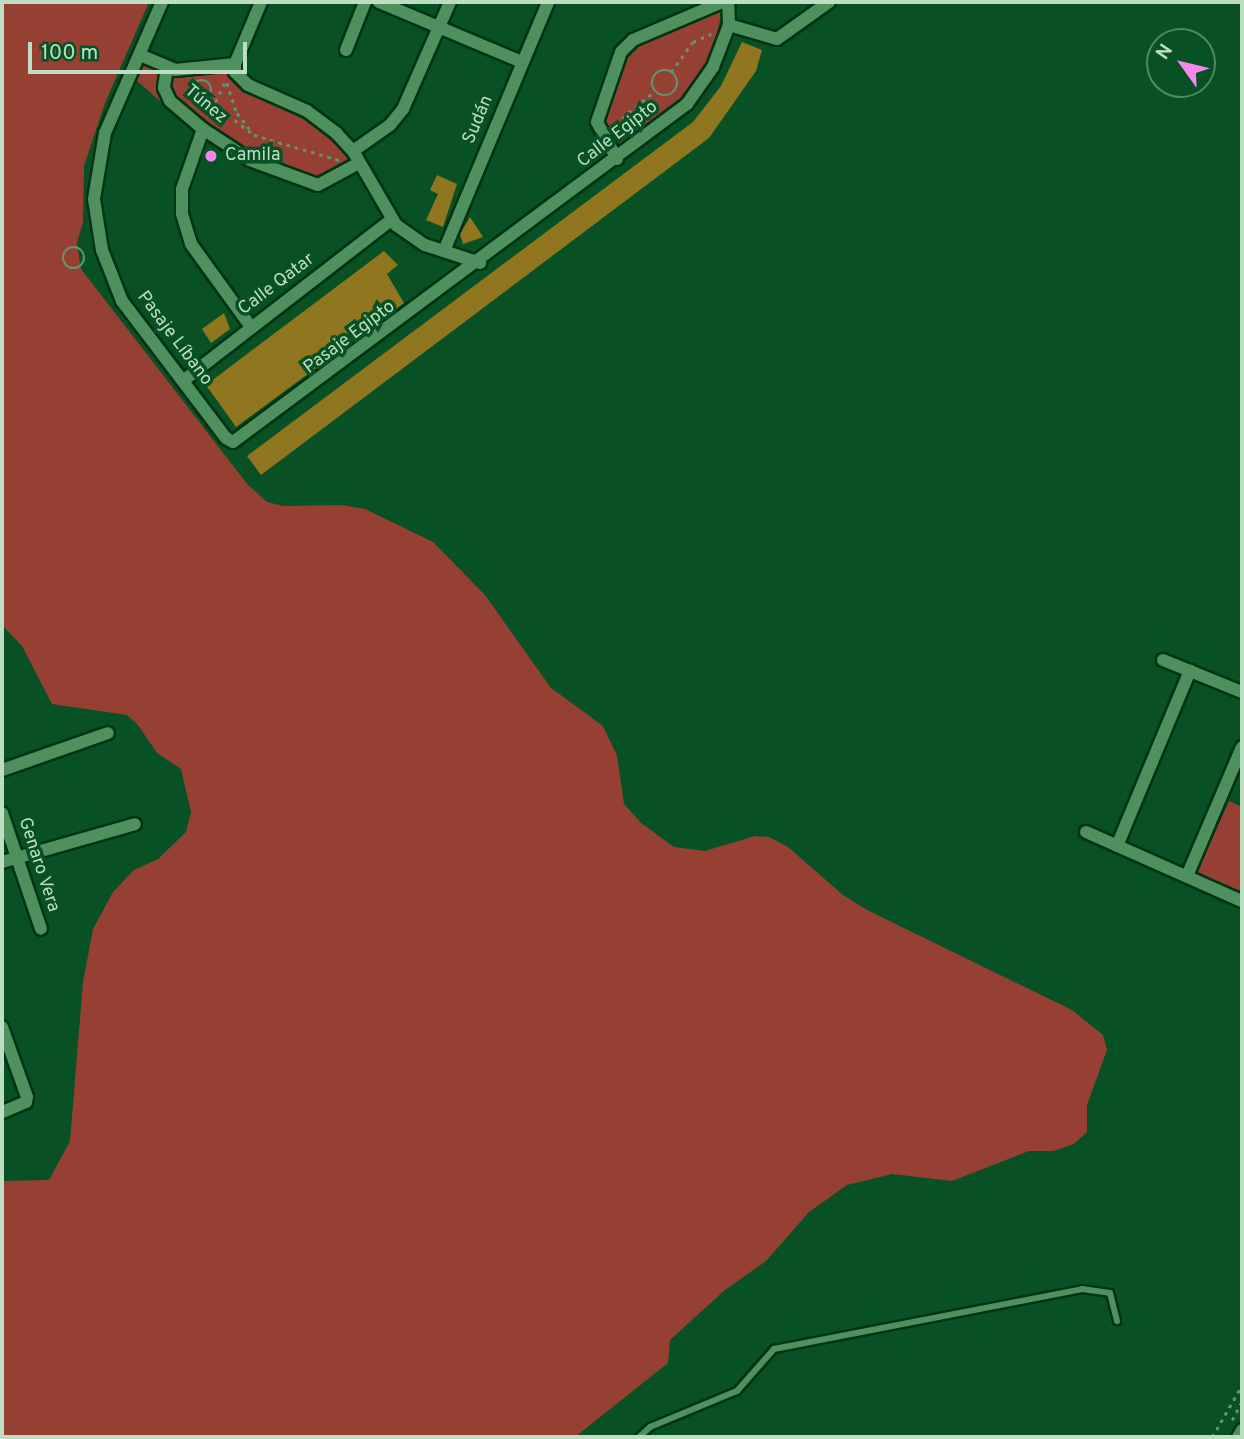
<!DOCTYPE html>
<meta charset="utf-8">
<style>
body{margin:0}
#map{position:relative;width:1244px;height:1439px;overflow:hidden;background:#085124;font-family:Overpass,sans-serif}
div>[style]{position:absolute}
.green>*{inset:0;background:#964034}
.building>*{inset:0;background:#917620}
.path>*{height:2.5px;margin-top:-1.25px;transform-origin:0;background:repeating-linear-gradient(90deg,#609571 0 3.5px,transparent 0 8.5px)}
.path>.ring{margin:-1.25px;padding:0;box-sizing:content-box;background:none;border:2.5px solid #609571;border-radius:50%}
.roads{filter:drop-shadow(2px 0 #003412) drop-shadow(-2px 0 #003412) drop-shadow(0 2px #003412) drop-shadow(0 -2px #003412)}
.service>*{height:6px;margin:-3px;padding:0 3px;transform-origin:3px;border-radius:3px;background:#4f905f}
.minor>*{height:12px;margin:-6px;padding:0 6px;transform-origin:6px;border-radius:6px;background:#4f905f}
.dots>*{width:19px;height:19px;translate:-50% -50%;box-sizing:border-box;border:4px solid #085124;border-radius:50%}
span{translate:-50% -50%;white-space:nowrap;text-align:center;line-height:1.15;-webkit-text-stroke:7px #085124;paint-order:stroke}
.street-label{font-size:18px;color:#bedec4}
.poi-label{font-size:18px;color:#bedec4}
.left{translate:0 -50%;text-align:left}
.frame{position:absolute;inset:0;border:4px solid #bedec4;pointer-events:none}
.north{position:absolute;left:1146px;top:28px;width:70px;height:70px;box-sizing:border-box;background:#085124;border:2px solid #518964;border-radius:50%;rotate:304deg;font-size:19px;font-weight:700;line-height:28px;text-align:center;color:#bedec4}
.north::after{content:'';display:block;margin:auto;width:24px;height:32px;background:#f688ed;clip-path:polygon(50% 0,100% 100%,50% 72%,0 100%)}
.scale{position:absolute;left:28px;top:42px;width:219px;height:32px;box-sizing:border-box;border:4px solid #bedec4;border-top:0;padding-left:9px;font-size:21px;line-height:24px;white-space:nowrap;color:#bedec4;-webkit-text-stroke:5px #085124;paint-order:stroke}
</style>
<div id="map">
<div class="green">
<div style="clip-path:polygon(2px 2px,149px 2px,105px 103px,84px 166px,83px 222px,77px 243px,81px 269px,248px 485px,267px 502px,283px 506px,342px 505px,365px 509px,433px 542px,485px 595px,551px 688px,603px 726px,617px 756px,624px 804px,641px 823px,674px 847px,705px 851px,755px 836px,769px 837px,788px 847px,843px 895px,867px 910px,1072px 1010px,1103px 1035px,1107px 1050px,1087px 1105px,1087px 1132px,1074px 1144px,1053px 1151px,1029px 1151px,952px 1181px,892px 1174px,847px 1185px,809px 1212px,766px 1261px,725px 1290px,670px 1340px,668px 1363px,575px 1437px,2px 1437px,2px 1181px,49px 1180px,70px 1141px,83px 982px,93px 929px,113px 892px,134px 870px,158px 859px,186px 832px,191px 812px,181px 769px,157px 753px,138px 725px,127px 715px,52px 704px,22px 646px,2px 625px)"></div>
<div style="clip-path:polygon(723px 8px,712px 54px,695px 83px,678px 103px,621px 147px,614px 142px,600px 121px,630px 48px)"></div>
<div style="clip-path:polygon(148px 64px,157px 68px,161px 94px,179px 118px,135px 79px,140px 66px)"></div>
<div style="clip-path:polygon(224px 71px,246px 90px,322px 129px,349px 155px,345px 168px,324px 180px,307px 178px,264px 160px,226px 139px,168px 89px,175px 73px)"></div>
<div style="clip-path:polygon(1229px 801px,1242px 807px,1242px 889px,1235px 892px,1196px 874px)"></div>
</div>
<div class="building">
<div style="clip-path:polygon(742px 42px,762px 50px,756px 71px,709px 138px,261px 475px,247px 456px,693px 122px,721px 86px)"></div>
<div style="clip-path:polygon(437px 175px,457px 184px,443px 227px,426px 220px,438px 194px,430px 190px)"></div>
<div style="clip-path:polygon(470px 217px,483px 237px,463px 244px,460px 234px)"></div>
<div style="clip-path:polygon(384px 251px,398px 265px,387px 274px,404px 303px,236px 427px,206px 385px)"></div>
<div style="clip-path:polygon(224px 313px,230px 329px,211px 343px,202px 329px)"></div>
</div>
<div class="path">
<div class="ring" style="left:652px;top:70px;width:23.5px;height:23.5px"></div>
<div style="left:671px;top:72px;width:37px;rotate:-54deg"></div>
<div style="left:693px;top:42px;width:20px;rotate:-24deg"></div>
<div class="ring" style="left:192px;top:80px;width:17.5px;height:17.5px"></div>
<div style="left:227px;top:83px;width:32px;rotate:72deg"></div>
<div style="left:237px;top:113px;width:24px;rotate:52deg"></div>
<div style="left:208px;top:99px;width:58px;rotate:38deg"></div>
<div style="left:254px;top:135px;width:89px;rotate:16.4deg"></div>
<div style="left:208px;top:117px;width:39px;rotate:-64deg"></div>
<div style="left:620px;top:135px;width:17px;rotate:-83deg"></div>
<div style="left:622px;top:118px;width:43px;rotate:-39.3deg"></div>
<div class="ring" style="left:63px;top:247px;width:19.5px;height:19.5px"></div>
<div style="left:1232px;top:1420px;width:21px;rotate:-62deg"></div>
<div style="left:1212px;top:1437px;width:60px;rotate:-60deg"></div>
</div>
<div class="roads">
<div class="service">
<div style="left:639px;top:1437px;width:15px;rotate:-42deg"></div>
<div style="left:650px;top:1427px;width:94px;rotate:-22.5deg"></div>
<div style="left:737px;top:1391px;width:56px;rotate:-48.6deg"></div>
<div style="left:774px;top:1349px;width:314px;rotate:-11deg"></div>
<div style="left:1082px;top:1289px;width:28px;rotate:8deg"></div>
<div style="left:1110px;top:1293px;width:29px;rotate:76deg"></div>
</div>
<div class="minor">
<div style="left:162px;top:2px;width:143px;rotate:113.5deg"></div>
<div style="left:105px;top:133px;width:67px;rotate:99.5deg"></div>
<div style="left:94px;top:199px;width:52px;rotate:81.1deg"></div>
<div style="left:102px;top:250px;width:55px;rotate:68.6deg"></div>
<div style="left:122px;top:301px;width:172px;rotate:52.8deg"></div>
<div style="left:226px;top:438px;width:8px;rotate:30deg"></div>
<div style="left:233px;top:442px;width:566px;rotate:-36.67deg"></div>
<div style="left:687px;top:104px;width:45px;rotate:-54.9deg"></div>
<div style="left:713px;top:67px;width:45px;rotate:-69.1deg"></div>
<div style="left:729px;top:25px;width:23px;rotate:-92deg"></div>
<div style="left:379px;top:2px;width:155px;rotate:22.8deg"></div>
<div style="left:729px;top:25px;width:50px;rotate:16.3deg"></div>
<div style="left:777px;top:39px;width:64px;rotate:-35.4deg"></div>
<div style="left:346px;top:50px;width:52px;rotate:-68.4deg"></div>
<div style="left:140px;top:55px;width:38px;rotate:23deg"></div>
<div style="left:175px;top:70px;width:60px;rotate:-5.7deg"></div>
<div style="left:235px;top:64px;width:8px;rotate:90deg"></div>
<div style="left:235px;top:72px;width:18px;rotate:45deg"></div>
<div style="left:248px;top:85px;width:64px;rotate:23.8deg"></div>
<div style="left:307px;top:111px;width:38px;rotate:37deg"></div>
<div style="left:337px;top:134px;width:23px;rotate:47deg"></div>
<div style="left:353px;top:151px;width:86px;rotate:59.8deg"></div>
<div style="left:396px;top:225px;width:35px;rotate:35deg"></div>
<div style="left:425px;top:245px;width:58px;rotate:18.1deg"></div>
<div style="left:235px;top:64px;width:67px;rotate:-67.2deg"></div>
<div style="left:167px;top:68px;width:20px;rotate:99deg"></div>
<div style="left:164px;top:88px;width:14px;rotate:65deg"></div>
<div style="left:170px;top:101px;width:43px;rotate:40.3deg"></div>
<div style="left:203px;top:129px;width:56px;rotate:33.4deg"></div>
<div style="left:250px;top:160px;width:72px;rotate:20.2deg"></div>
<div style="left:318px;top:185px;width:47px;rotate:-28.2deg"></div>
<div style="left:203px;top:129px;width:64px;rotate:109.3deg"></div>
<div style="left:182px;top:189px;width:25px;rotate:90deg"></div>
<div style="left:182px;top:214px;width:31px;rotate:73deg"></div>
<div style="left:191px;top:244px;width:102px;rotate:54.1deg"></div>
<div style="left:353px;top:151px;width:45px;rotate:-35.1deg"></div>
<div style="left:390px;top:125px;width:21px;rotate:-51deg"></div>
<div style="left:403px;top:109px;width:117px;rotate:-66.3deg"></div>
<div style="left:617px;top:159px;width:42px;rotate:-118.4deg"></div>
<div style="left:597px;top:122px;width:74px;rotate:-71.1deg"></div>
<div style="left:621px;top:52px;width:17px;rotate:-45deg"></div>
<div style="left:633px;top:40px;width:97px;rotate:-23.1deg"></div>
<div style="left:444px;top:251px;width:270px;rotate:-67.3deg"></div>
<div style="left:184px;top:380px;width:263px;rotate:-37.7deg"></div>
<div style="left:1163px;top:660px;width:85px;rotate:22.1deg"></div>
<div style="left:2px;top:770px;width:112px;rotate:-19.2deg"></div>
<div style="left:2px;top:813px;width:122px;rotate:71.4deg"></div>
<div style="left:1086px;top:832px;width:171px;rotate:23.9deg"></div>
<div style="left:1117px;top:846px;width:190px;rotate:-67.4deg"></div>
<div style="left:2px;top:862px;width:138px;rotate:-15.9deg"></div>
<div style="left:1187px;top:876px;width:140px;rotate:-66.9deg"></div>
<div style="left:2px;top:1027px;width:74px;rotate:70.3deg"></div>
<div style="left:27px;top:1097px;width:5px;rotate:101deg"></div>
<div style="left:26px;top:1102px;width:26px;rotate:157deg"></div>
<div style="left:1238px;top:1437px;width:8px;rotate:-60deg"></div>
</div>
</div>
<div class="dots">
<div style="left:211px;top:156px;background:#f688ed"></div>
</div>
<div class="street-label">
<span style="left:205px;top:105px;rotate:40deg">Túnez</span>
<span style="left:479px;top:120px;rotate:-67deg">Sudán</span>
<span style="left:618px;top:135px;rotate:-38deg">Calle Egipto</span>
<span style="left:277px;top:285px;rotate:-37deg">Calle Qatar</span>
<span style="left:350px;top:338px;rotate:-37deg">Pasaje Egipto</span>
<span style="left:174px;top:339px;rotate:53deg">Pasaje Líbano</span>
<span style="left:38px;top:865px;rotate:72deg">Genaro Vera</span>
</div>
<div class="poi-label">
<span class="left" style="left:225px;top:156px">Camila</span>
</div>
<div class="frame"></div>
<div class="north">N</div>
<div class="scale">100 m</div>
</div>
